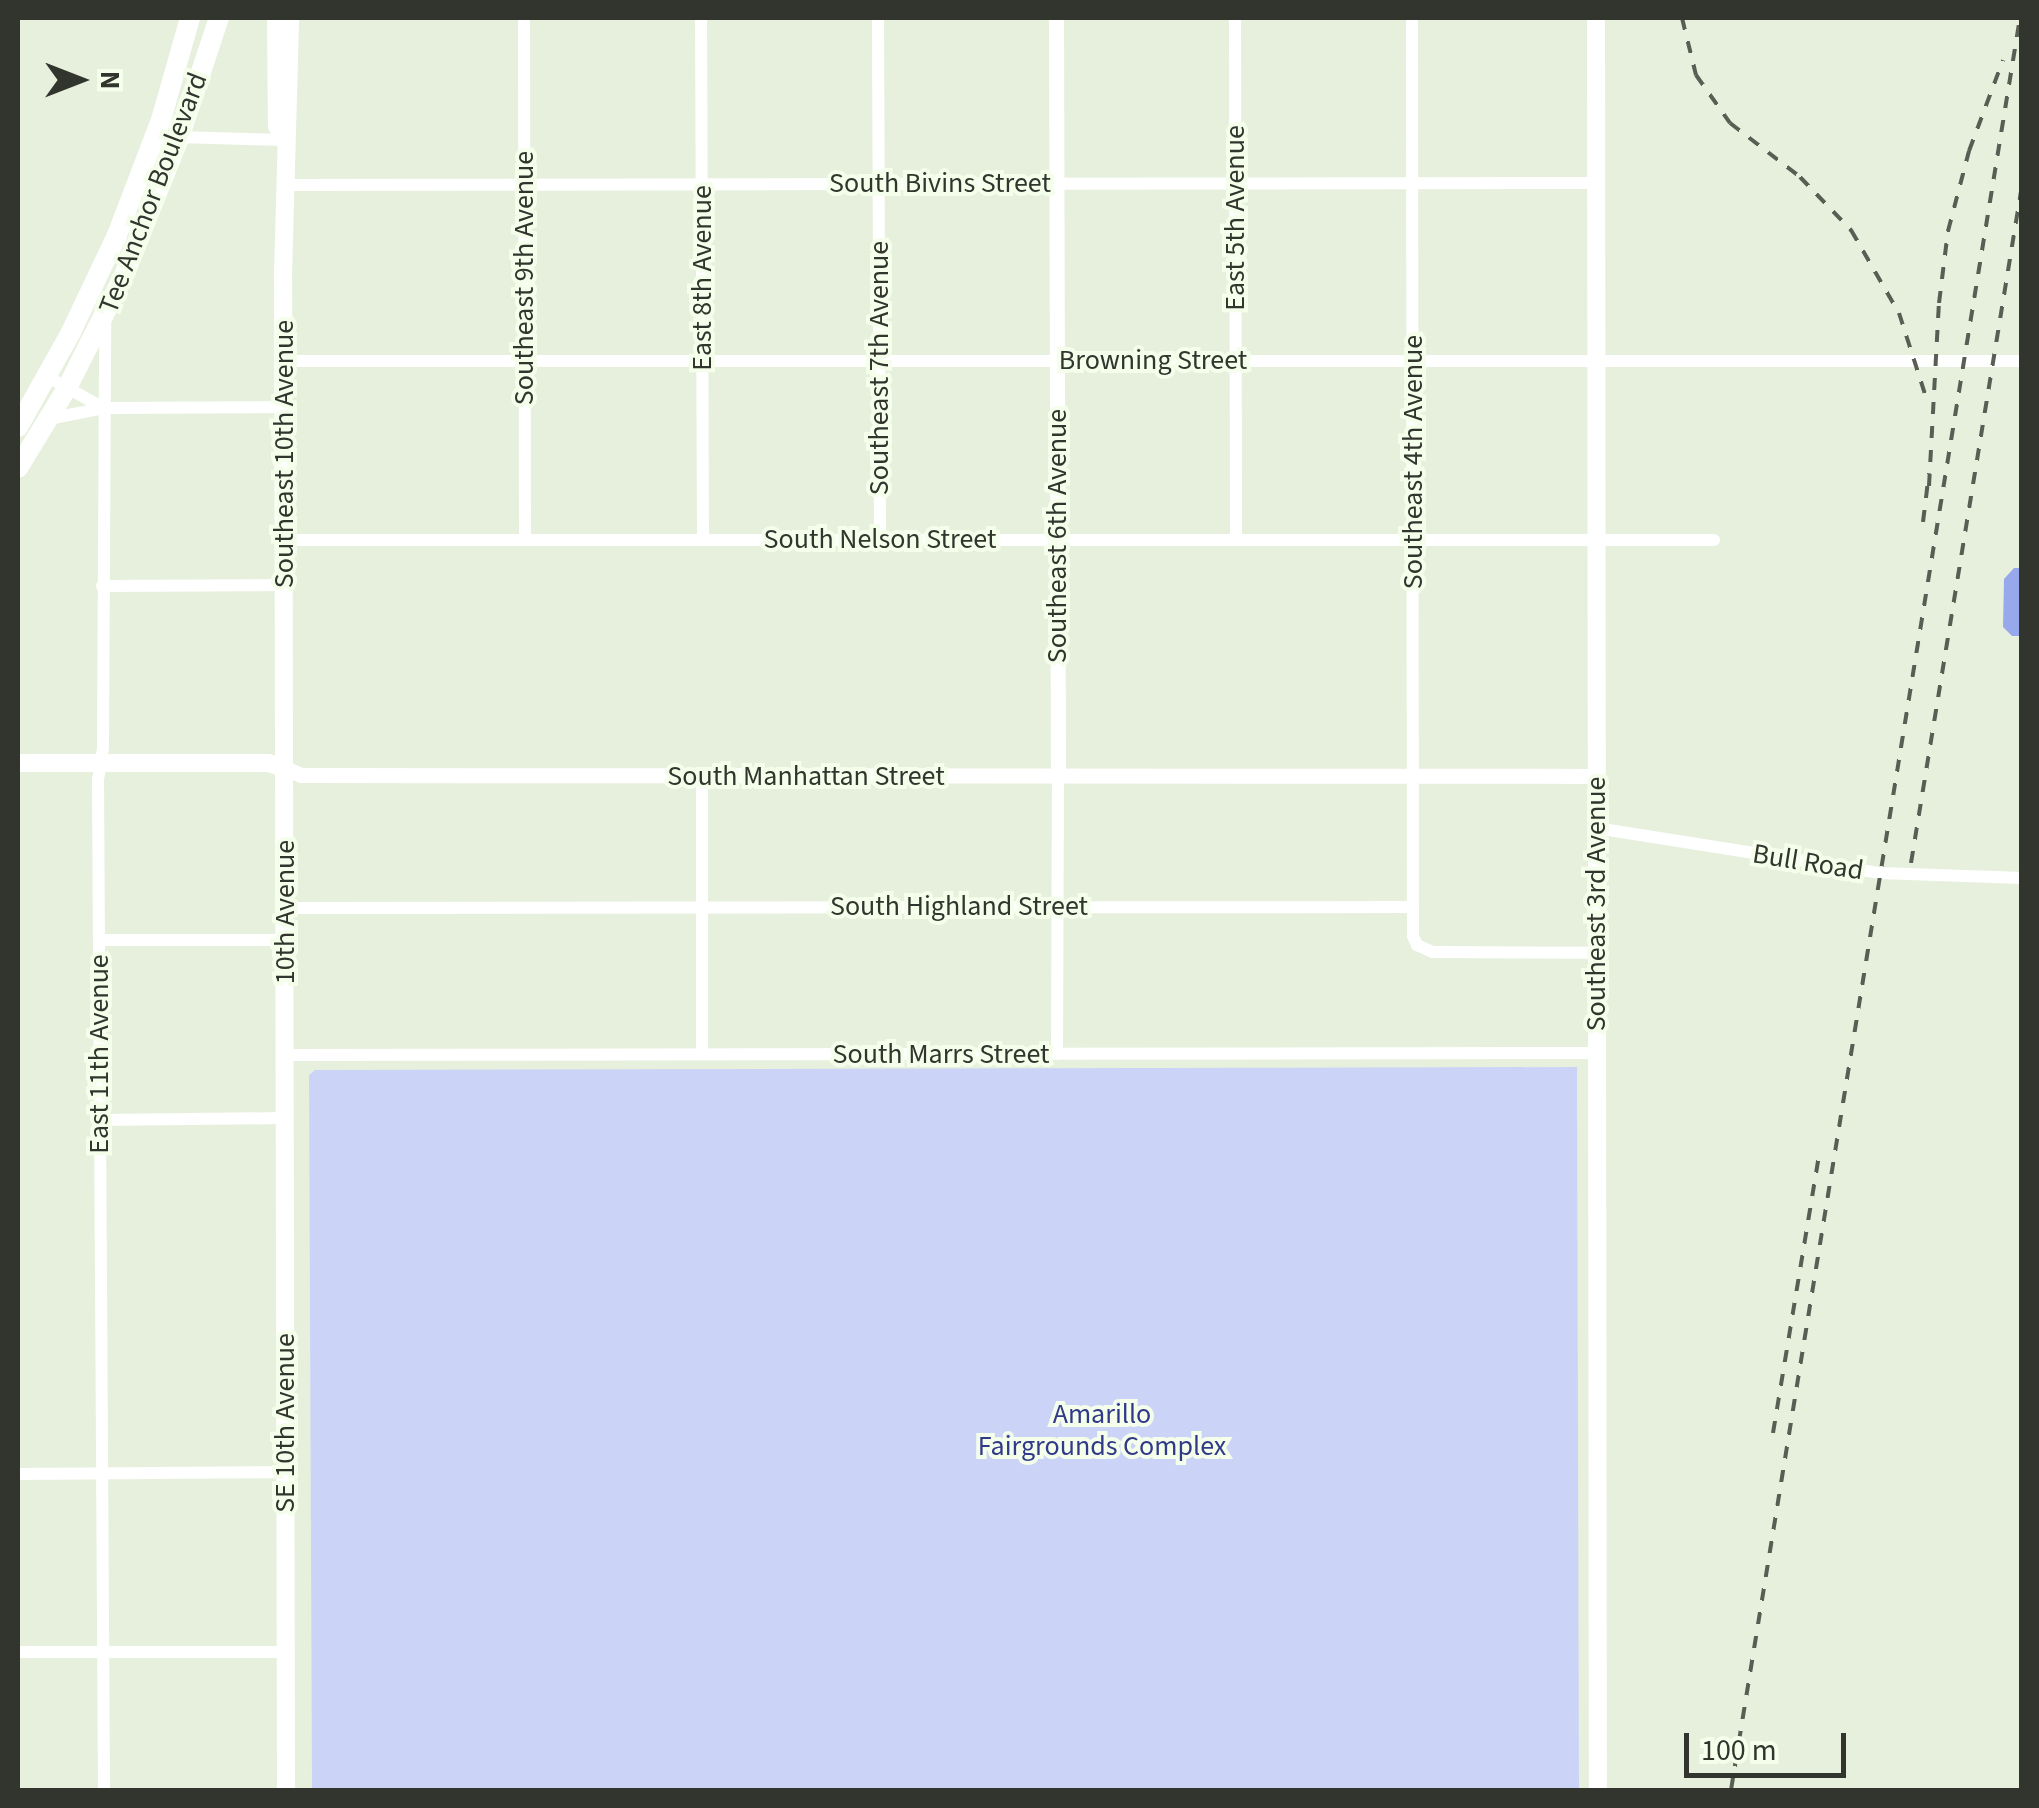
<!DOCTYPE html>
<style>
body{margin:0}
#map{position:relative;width:2039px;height:1808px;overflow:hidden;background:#e7f0dd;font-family:"Source Sans 3",sans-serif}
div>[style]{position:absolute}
.green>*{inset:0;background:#cbd4f7}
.water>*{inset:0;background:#98a8ec}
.minor>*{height:12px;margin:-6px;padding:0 6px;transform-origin:6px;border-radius:6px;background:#fff}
.tertiary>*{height:15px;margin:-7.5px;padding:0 7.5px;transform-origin:7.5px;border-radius:7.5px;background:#fff}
.secondary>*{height:18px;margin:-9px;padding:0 9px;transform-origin:9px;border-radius:9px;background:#fff}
.primary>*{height:20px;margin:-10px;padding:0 10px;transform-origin:10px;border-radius:10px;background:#fff}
.rail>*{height:4px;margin-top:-2px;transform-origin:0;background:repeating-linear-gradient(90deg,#595e55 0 12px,transparent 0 24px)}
span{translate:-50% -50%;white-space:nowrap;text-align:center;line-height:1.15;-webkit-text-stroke:8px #f4feea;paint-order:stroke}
.street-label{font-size:28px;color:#31352e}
.park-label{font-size:28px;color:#303a88}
.frame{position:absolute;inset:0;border:20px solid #31352e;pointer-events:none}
.north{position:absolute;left:30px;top:30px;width:100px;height:100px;-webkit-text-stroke:8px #f4feea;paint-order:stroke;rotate:90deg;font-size:28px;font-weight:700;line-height:40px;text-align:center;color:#31352e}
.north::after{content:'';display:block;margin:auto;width:35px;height:45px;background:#31352e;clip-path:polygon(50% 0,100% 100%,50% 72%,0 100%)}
.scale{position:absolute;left:1684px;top:1733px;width:162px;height:45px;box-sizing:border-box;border:5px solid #31352e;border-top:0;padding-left:12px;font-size:30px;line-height:35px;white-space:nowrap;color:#31352e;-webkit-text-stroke:8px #f4feea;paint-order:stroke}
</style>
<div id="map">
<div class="green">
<div style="clip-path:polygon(1577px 1067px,1579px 1790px,312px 1790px,309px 1075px,315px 1070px)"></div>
</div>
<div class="water">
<div style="clip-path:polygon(2014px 568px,2021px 568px,2021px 636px,2012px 636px,2003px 627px,2004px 579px)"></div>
</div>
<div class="minor">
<div style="left:524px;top:18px;width:521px;rotate:89.89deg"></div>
<div style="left:701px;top:18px;width:521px;rotate:89.78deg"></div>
<div style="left:878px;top:18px;width:521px;rotate:89.78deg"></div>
<div style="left:1235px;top:18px;width:521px;rotate:89.89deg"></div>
<div style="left:1412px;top:18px;width:889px;rotate:89.94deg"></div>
<div style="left:177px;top:137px;width:107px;rotate:1.6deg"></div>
<div style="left:284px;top:185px;width:1312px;rotate:-0.09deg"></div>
<div style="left:284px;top:361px;width:1738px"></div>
<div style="left:48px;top:377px;width:62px;rotate:29.1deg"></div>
<div style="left:48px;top:419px;width:57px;rotate:-11.1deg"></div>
<div style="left:104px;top:408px;width:180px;rotate:-0.3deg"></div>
<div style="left:284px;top:540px;width:1430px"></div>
<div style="left:102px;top:586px;width:182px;rotate:-0.3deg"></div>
<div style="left:702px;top:776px;width:277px;rotate:90deg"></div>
<div style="left:1596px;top:828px;width:288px;rotate:9deg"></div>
<div style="left:1880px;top:873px;width:142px;rotate:2deg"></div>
<div style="left:284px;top:908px;width:1129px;rotate:-0.05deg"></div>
<div style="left:1413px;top:907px;width:29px;rotate:90deg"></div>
<div style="left:1413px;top:936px;width:10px;rotate:66deg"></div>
<div style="left:1417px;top:945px;width:17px;rotate:24deg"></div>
<div style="left:1433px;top:952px;width:164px;rotate:0.3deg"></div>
<div style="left:99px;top:940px;width:185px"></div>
<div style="left:1057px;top:1054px;width:278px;rotate:-89.8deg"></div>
<div style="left:285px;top:1055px;width:1311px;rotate:-0.09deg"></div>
<div style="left:99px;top:1120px;width:185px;rotate:-0.6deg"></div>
<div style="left:18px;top:1474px;width:267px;rotate:-0.4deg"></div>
<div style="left:18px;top:1652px;width:267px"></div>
<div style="left:104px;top:1790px;width:1010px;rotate:-90.34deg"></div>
<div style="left:98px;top:780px;width:33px;rotate:-81deg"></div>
<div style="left:103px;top:747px;width:427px;rotate:-89.7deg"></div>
</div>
<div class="tertiary">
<div style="left:1056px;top:18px;width:758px;rotate:89.85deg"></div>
<div style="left:285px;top:768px;width:17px;rotate:24deg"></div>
<div style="left:301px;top:775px;width:1295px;rotate:0.04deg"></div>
</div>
<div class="secondary">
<div style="left:276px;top:18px;width:108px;rotate:89.5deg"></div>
<div style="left:277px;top:126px;width:16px;rotate:63deg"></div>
<div style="left:1596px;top:18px;width:1772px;rotate:89.94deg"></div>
<div style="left:18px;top:763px;width:250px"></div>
<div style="left:268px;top:763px;width:18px;rotate:16deg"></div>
<div style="left:286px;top:1790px;width:1516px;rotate:-90.11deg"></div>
<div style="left:283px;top:274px;width:256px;rotate:-88.4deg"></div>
</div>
<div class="primary">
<div style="left:18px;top:427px;width:109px;rotate:-60.8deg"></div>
<div style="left:71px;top:332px;width:107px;rotate:-64.6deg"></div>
<div style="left:117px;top:235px;width:123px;rotate:-69.1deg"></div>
<div style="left:161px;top:120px;width:106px;rotate:-74.1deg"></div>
<div style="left:18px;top:468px;width:94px;rotate:-58.5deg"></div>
<div style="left:67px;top:388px;width:129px;rotate:-63.2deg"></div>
<div style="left:125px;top:273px;width:145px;rotate:-68.2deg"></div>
<div style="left:179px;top:138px;width:126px;rotate:-71.6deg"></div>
</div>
<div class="rail">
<div style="left:1682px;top:18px;width:59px;rotate:76.2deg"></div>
<div style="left:1696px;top:75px;width:59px;rotate:54.7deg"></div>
<div style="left:1730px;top:123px;width:88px;rotate:37.6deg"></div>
<div style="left:1800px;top:177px;width:74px;rotate:46.1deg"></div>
<div style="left:1851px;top:230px;width:96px;rotate:60deg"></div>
<div style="left:1899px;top:313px;width:88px;rotate:72.2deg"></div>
<div style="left:1929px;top:486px;width:183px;rotate:-86.9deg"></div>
<div style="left:1939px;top:303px;width:73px;rotate:-82.9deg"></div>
<div style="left:1948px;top:231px;width:83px;rotate:-75.3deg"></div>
<div style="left:1969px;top:151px;width:97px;rotate:-69.5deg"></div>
<div style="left:1923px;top:522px;width:49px;rotate:-83deg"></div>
<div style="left:1911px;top:863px;width:687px;rotate:-80.7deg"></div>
<div style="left:1773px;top:1433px;width:283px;rotate:-80.6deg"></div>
<div style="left:1731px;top:1790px;width:1795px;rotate:-80.74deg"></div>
</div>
<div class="street-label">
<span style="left:940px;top:183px">South Bivins Street</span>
<span style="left:153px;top:193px;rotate:-69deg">Tee Anchor Boulevard</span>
<span style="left:1235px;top:218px;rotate:-90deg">East 5th Avenue</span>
<span style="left:524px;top:278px;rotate:-90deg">Southeast 9th Avenue</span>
<span style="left:702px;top:278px;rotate:-90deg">East 8th Avenue</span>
<span style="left:1153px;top:360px">Browning Street</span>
<span style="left:879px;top:368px;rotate:-90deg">Southeast 7th Avenue</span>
<span style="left:284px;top:454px;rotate:-90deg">Southeast 10th Avenue</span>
<span style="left:1413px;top:462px;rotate:-90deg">Southeast 4th Avenue</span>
<span style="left:1057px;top:536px;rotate:-90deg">Southeast 6th Avenue</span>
<span style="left:880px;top:539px">South Nelson Street</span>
<span style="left:806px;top:776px">South Manhattan Street</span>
<span style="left:1808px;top:862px;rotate:9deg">Bull Road</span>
<span style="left:1596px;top:904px;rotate:-90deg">Southeast 3rd Avenue</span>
<span style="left:959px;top:906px">South Highland Street</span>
<span style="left:285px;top:912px;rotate:-90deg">10th Avenue</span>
<span style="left:99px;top:1054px;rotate:-90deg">East 11th Avenue</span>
<span style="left:941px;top:1054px">South Marrs Street</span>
<span style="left:285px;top:1423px;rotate:-90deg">SE 10th Avenue</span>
</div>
<div class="park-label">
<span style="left:1102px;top:1430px">Amarillo<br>Fairgrounds Complex</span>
</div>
<div class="frame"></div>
<div class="north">N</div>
<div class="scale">100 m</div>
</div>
